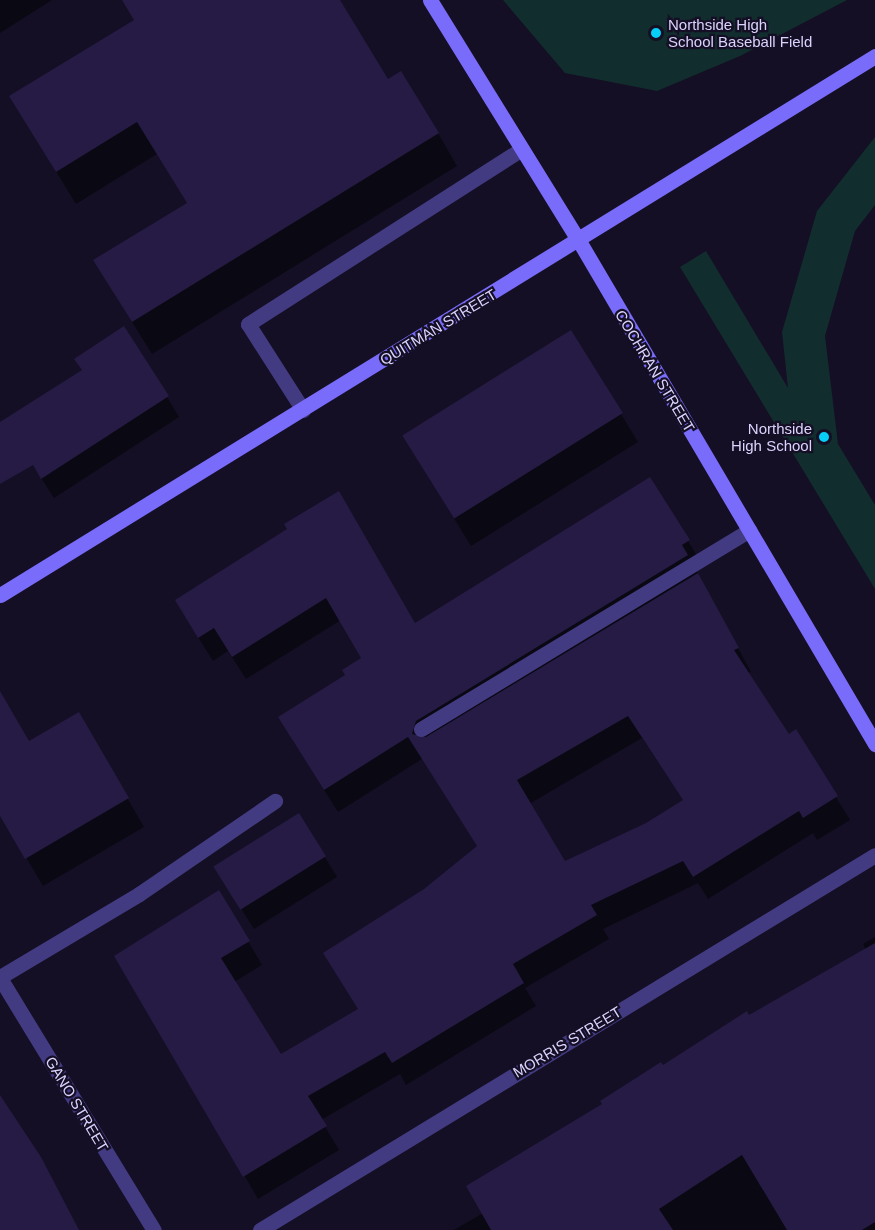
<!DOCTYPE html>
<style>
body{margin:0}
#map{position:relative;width:875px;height:1230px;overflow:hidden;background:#140f24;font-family:Helvetica,sans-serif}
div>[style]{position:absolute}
.green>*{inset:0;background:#122d2e}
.shadow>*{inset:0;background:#0007}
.building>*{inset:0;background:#261b44;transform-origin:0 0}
.lane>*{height:15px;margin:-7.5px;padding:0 7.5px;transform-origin:7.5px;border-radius:7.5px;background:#433b82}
.street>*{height:15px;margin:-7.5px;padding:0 7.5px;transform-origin:7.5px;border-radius:7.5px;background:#433b82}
.secondary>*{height:15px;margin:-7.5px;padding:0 7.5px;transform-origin:7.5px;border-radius:7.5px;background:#7a6cfb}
.dots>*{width:16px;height:16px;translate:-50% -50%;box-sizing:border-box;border:3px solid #140f24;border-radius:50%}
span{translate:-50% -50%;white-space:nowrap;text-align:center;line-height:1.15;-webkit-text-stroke:4.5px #140f24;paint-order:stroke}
.poi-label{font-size:15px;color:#dbd3fe}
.left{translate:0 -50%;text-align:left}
.right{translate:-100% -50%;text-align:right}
.street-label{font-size:15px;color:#dbd3fe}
</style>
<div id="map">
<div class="green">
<div style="clip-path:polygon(503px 0,847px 0,740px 56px,657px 91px,565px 73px)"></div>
<div style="clip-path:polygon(875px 137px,875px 205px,855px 231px,825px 336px,838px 444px,875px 505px,875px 589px,680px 267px,706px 251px,788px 388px,782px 332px,817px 211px)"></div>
</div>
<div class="shadow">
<div style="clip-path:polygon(0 0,52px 0,0 33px)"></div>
<div style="clip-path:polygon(142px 0,334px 0,388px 81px,438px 133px,457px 166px,152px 354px,114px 293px,188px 204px,157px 154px,76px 204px,30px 129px,136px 20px)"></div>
<div style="clip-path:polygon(83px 371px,167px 397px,179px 417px,54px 498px,17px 440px)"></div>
<div style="clip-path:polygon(621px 414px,638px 442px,471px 546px,420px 463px)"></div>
<div style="clip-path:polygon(evenodd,289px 530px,415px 625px,688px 541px,702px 564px,695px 568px,751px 672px,748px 673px,788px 736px,796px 732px,850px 820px,817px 840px,813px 833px,708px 899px,698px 883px,603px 929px,609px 939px,525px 988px,536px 1006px,406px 1085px,400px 1074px,321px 1120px,339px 1150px,258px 1199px,116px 956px,248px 941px,262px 965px,234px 982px,280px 1056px,359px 1010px,325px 954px,425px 890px,478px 847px,422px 759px,338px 812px,293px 741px,363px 659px,341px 620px,246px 679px,228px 651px,213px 661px,190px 624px,289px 530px,642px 738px,684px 801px,647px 824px,564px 863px,529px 804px,642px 738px)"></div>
<div style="clip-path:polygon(0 709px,28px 743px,78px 714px,144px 827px,43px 886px,0 813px)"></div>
<div style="clip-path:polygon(299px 815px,337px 877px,254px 929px,228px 888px)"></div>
<div style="clip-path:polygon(875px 937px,875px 1230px,454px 1230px,483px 1213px,662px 1067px,866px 950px,863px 944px)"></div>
</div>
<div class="building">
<div style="clip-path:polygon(122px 0,340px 0,388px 79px,401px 71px,439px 133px,132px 322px,93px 260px,187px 203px,137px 122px,56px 172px,9px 96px,134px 20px)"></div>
<div style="clip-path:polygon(124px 326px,169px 396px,41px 479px,33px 465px,0 484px,0 422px,82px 370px,74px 359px)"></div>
<div style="left:571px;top:330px;width:98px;height:199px;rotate:58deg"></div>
<div style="clip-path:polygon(evenodd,650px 477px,690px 540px,682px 545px,688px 555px,416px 721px,412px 734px,426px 737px,698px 573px,739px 648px,734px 650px,789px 734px,796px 729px,838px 796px,803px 818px,799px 811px,693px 877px,683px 861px,591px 905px,597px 915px,513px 964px,524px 983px,392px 1063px,385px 1052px,308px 1096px,327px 1126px,243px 1177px,114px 956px,219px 890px,250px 941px,221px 958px,281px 1054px,358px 1009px,323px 953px,424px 889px,477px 846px,408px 737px,324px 790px,278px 717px,345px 675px,342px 670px,361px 658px,326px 598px,232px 657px,214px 628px,198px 638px,175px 600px,287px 529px,284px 524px,339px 491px,415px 623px,650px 477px,628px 716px,683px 800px,646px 823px,565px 861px,517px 780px,628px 716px)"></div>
<div style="clip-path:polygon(0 691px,29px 741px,79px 712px,129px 798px,25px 859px,0 816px)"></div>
<div style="left:299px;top:813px;width:51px;height:101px;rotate:58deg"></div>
<div style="clip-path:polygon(875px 943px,875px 1222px,862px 1230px,787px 1230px,742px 1155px,659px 1209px,673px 1230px,491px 1230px,466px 1186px,602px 1104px,600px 1101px,661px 1062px,663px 1065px,747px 1011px,749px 1015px)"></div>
<div style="clip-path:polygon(0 1095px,41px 1157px,79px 1230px,0 1230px)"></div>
</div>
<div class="lane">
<div style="left:303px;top:410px;width:102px;rotate:-122.6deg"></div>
<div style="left:248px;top:324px;width:325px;rotate:-32.6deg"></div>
<div style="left:421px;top:729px;width:384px;rotate:-31.2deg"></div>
<div style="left:0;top:977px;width:162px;rotate:-30.8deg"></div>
<div style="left:139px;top:894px;width:165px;rotate:-34.4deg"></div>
</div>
<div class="street">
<div style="left:0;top:978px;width:295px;rotate:58.6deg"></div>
<div style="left:260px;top:1230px;width:720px;rotate:-31.37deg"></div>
</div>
<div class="secondary">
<div style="left:430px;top:0;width:283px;rotate:58.3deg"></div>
<div style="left:579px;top:241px;width:584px;rotate:59.52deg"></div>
<div style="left:0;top:595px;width:1028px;rotate:-31.63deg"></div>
</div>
<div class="dots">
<div style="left:656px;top:33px;background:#06cef6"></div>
<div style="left:824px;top:437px;background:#06cef6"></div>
</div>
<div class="poi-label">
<span class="left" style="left:668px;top:33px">Northside High<br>School Baseball Field</span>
<span class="right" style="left:812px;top:437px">Northside<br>High School</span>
</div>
<div class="street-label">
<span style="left:438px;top:327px;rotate:-31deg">QUITMAN STREET</span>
<span style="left:655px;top:371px;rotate:59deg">COCHRAN STREET</span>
<span style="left:567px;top:1042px;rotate:-31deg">MORRIS STREET</span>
<span style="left:77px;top:1104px;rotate:59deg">GANO STREET</span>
</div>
</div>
